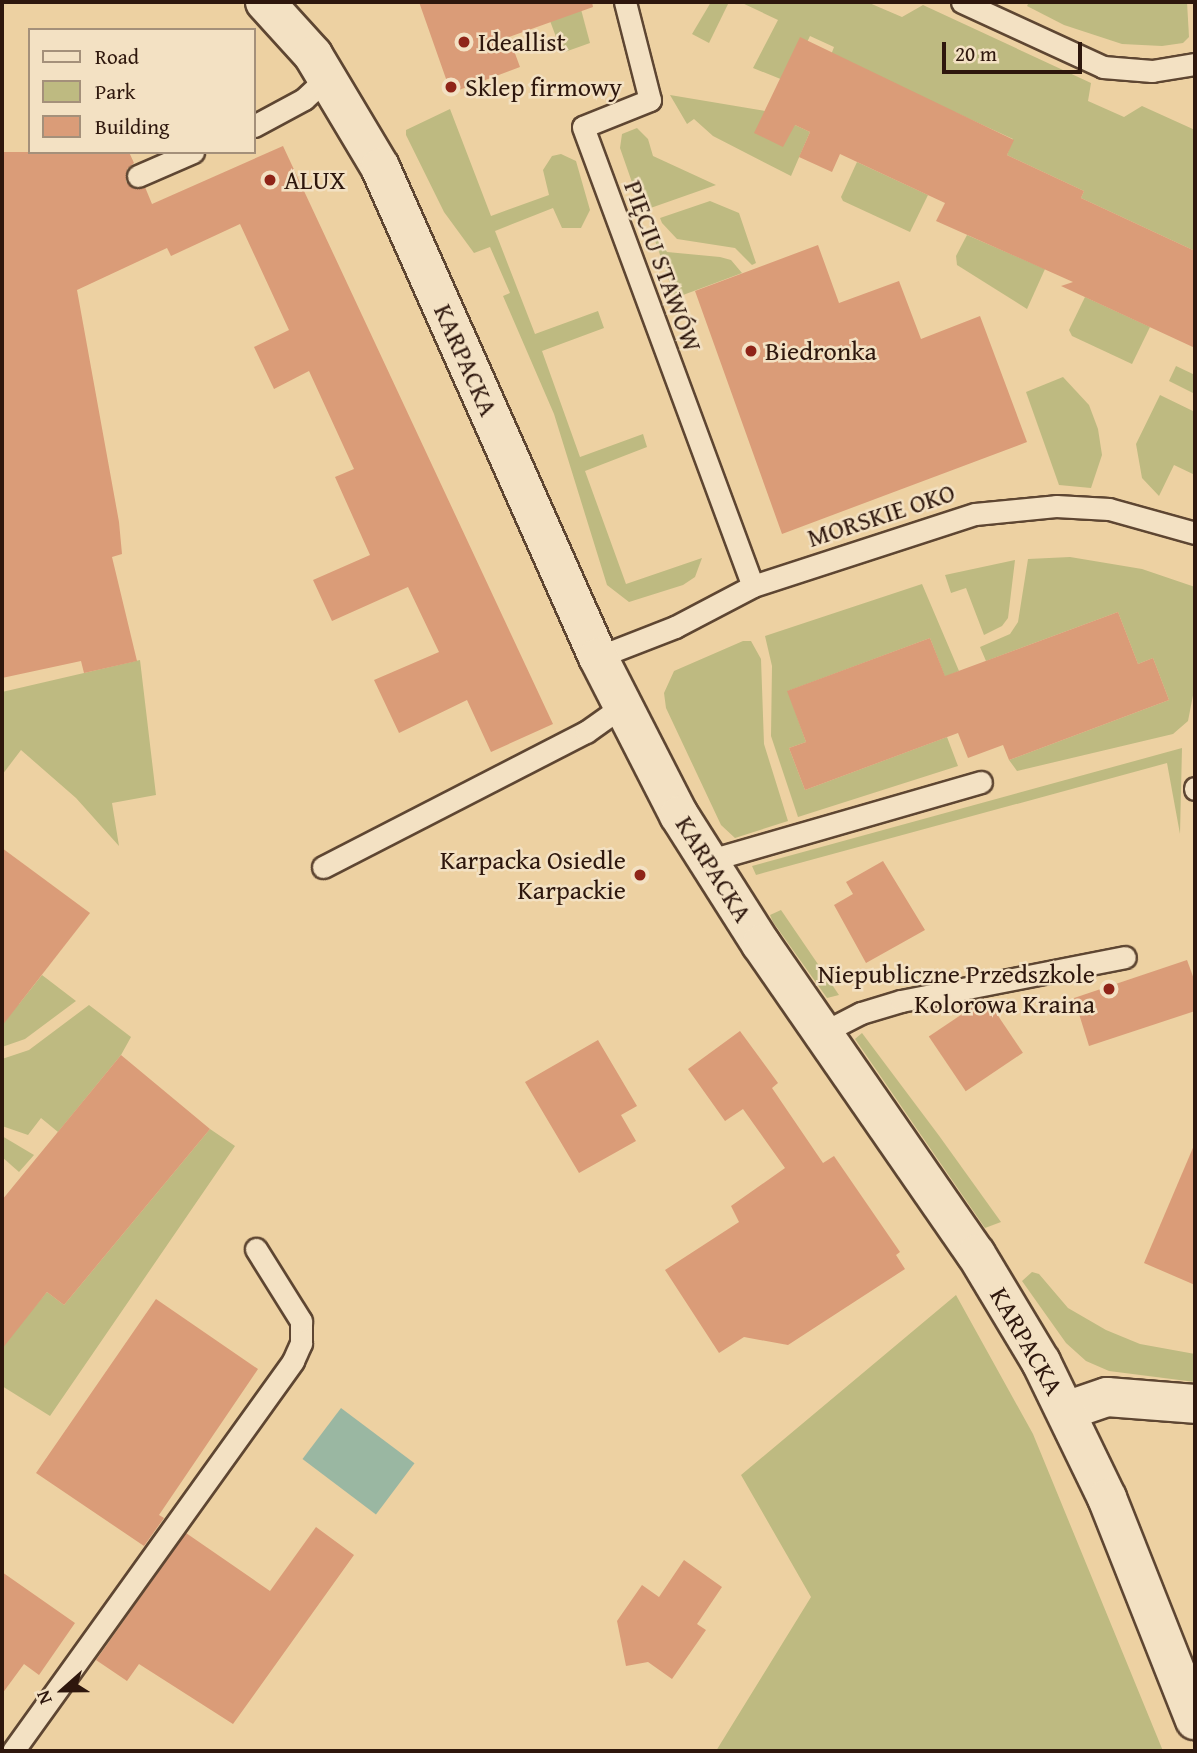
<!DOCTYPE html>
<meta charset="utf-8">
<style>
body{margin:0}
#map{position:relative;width:1197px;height:1753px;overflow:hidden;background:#edd1a2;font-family:"Gentium Book Plus",serif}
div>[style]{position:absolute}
.green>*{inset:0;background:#beba81}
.water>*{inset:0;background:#9ab7a2;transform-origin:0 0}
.building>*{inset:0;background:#da9c78;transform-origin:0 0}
.roads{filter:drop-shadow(2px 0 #5e4632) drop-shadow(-2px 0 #5e4632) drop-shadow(0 2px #5e4632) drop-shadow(0 -2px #5e4632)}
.service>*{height:21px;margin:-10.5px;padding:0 10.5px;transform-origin:10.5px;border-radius:10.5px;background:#f3e1c3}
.minor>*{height:38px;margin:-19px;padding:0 19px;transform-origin:19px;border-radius:19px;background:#f3e1c3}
.tertiary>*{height:38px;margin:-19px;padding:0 19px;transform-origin:19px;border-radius:19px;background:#f3e1c3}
.dots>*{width:19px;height:19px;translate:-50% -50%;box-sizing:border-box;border:4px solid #f3e1c3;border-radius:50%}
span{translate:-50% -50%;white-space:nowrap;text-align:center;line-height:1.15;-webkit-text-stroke:5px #f3e1c3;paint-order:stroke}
.poi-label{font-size:26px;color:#2e170d}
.left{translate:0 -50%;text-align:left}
.right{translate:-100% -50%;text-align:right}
.street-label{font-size:26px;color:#2e170d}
.frame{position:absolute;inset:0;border:4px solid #2e170d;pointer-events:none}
.legend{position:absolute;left:28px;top:28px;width:228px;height:126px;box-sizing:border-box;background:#f3e1c3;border:2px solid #a4907a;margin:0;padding:9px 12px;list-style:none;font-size:21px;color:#2e170d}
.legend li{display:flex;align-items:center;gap:14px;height:35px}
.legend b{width:35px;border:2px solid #a4907a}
.north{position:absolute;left:28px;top:1655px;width:70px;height:70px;-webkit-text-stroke:5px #f3e1c3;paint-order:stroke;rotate:249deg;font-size:19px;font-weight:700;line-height:28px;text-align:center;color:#2e170d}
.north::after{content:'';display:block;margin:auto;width:24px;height:32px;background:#2e170d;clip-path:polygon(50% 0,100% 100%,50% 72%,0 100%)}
.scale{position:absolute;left:942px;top:42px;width:140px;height:32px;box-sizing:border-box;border:4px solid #2e170d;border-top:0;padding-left:9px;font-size:21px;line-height:24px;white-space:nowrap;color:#2e170d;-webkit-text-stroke:5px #f3e1c3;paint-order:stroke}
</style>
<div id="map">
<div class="green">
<div style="clip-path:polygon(543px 2px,579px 2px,590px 43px,562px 53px)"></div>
<div style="clip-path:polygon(711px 2px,729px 2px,709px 43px,692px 34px)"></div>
<div style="clip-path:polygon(740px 2px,867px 2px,902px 17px,923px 5px,1091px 83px,1088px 101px,1124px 117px,1142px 106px,1195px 130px,1195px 251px,1081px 198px,1084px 191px,1007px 155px,1013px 139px,831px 55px,834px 47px,810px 36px,788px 82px,753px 68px,778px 20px)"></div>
<div style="clip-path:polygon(1029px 2px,1187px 2px,1189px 37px,1183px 43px,1162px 46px,1122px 44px,1064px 25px,1027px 6px)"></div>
<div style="clip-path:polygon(670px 95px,765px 111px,810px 132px,791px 176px,713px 136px,694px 119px,687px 124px)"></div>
<div style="clip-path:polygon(450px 109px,491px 216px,549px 195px,543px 170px,552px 156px,561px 154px,576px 161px,590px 210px,581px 228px,562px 228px,553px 208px,495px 231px,535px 334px,598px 311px,604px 328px,542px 351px,580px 457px,643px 434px,647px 447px,585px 471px,626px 584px,702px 558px,695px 577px,683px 585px,629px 602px,607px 585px,554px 414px,503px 296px,510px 293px,490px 247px,474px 253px,444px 212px,406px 135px,406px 130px)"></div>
<div style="clip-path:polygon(637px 128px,648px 139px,653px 156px,716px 185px,642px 211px,620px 148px,622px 134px)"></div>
<div style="clip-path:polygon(857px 162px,928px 195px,910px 232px,843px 201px,841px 197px)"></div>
<div style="clip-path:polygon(710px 201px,739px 213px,756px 263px,752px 265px,735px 248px,677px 239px,662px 223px,660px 218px)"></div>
<div style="clip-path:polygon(650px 226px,667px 252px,720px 257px,731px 260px,742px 273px,675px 298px)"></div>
<div style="clip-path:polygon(967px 235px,1045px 269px,1027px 309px,957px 265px,956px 256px)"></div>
<div style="clip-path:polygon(1085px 297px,1150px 327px,1132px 364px,1072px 336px,1069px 330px)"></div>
<div style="clip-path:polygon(1176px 366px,1195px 375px,1195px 394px,1169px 381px)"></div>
<div style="clip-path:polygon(1063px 377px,1089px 405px,1098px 429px,1102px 455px,1091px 488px,1059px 485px,1026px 392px)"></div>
<div style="clip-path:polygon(1160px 395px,1195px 412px,1195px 475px,1174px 465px,1159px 496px,1142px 478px,1136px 444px)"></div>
<div style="clip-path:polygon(1070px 557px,1142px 569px,1195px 587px,1195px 685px,1188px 721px,1173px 734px,1017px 771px,1009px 760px,1169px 700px,1153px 658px,1138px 664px,1118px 612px,986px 661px,980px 647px,1010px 634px,1018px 622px,1028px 559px)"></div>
<div style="clip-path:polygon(1015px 560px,1008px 618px,1002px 626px,984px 635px,966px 588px,951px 593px,945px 575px)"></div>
<div style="clip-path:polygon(922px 584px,959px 671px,945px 677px,930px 638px,788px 691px,806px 742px,789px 748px,805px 790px,947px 737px,958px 766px,798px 817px,771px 736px,772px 666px,765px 636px)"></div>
<div style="clip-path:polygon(743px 641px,751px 641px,761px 659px,764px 744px,788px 821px,735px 838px,721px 825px,666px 708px,664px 693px,674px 671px)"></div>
<div style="clip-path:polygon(140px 660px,156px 795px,112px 803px,119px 846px,76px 798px,21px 750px,2px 775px,2px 692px)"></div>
<div style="clip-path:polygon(1182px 748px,1180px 834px,1167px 763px,756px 875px,752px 866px)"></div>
<div style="clip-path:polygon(781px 910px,839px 995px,827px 998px,773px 922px,770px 915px)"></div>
<div style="clip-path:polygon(42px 975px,76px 1001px,25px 1039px,2px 1047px,2px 991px,19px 1004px)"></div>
<div style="clip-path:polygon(89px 1005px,131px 1037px,121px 1055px,58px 1132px,41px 1118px,28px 1135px,2px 1126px,2px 1059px,29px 1050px)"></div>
<div style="clip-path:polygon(862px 1033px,940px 1137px,1001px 1222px,985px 1228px,855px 1039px)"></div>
<div style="clip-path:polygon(210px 1129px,235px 1146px,50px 1416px,2px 1386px,2px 1345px,47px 1292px,64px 1305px)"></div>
<div style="clip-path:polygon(2px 1136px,34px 1155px,19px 1172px,2px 1157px)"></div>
<div style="clip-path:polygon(1032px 1272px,1039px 1274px,1068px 1308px,1106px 1330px,1140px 1344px,1195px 1354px,1195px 1382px,1109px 1371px,1086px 1361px,1066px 1343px,1022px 1281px)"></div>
<div style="clip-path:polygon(956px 1295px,1033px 1434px,1163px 1751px,716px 1751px,811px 1597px,741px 1475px)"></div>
</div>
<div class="water">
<div style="left:341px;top:1408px;width:92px;height:64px;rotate:37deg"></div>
</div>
<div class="building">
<div style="clip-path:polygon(419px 2px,592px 2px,593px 7px,509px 37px,520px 67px,451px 93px)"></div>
<div style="clip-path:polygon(800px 37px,1014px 140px,1007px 155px,1084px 191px,1081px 198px,1195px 251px,1195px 348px,1061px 286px,1073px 282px,936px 221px,945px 203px,840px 154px,832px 172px,799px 157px,810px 132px,795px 125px,783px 147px,754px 133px)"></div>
<div style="clip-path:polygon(283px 146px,553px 724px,491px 752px,467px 700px,399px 733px,374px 680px,439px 652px,408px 587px,332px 621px,313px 580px,370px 555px,335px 477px,354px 469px,309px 371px,274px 389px,254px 347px,289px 330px,240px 224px,171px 256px,167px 248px,77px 290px,119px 522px,122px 554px,112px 557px,137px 661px,84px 673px,81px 661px,2px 678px,2px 152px,129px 152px,134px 163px,127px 169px,126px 182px,136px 189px,145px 187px,152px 204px)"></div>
<div style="clip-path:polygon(818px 245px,839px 303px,899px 281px,921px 339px,980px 316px,1027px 442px,782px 534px,695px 291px)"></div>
<div style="clip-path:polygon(1118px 612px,1138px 664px,1153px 658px,1169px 700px,1009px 760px,1003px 745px,968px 758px,958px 733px,805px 790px,789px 748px,806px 742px,787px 691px,930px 638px,945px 676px)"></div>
<div style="clip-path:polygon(2px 848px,90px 913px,2px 1026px)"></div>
<div style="clip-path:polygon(883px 861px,925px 930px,866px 963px,834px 905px,853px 894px,846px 882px)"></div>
<div style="clip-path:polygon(1187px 960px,1195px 982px,1195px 1011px,1089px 1046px,1074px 998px)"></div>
<div style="left:986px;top:998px;width:66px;height:69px;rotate:56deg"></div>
<div style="clip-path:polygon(740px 1031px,778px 1083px,772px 1088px,823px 1163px,834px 1156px,900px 1252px,896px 1255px,905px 1269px,788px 1345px,744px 1337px,719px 1353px,665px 1270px,739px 1222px,731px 1206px,785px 1168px,743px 1109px,725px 1121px,688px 1069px)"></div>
<div style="clip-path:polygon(598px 1040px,637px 1106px,621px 1115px,636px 1141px,579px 1173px,525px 1082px)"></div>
<div style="clip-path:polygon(121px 1055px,210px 1129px,64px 1305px,47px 1292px,2px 1349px,2px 1200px)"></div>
<div style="clip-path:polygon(1195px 1143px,1195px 1285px,1144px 1263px)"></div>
<div style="clip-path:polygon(156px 1299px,258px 1369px,159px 1515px,164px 1518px,144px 1546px,36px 1473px)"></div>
<div style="clip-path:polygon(316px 1527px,354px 1555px,233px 1724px,139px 1664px,127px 1681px,96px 1660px,186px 1533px,270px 1591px)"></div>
<div style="clip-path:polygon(684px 1560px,722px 1587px,697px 1624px,706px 1630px,672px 1679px,648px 1662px,626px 1666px,617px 1621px,642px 1585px,659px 1597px)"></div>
<div style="clip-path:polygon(2px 1572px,75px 1623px,39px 1675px,24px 1664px,2px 1694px)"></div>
</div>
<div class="roads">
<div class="service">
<div style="left:625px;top:2px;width:101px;rotate:75.7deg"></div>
<div style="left:650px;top:100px;width:72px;rotate:158.1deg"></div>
<div style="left:583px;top:127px;width:489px;rotate:69.7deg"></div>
<div style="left:962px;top:2px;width:155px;rotate:24.7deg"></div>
<div style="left:1103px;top:67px;width:49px;rotate:4.7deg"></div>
<div style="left:1152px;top:71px;width:44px;rotate:-9.2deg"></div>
<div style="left:254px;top:126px;width:57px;rotate:-28.4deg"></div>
<div style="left:304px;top:99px;width:33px;rotate:-43deg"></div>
<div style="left:138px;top:176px;width:60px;rotate:-23.6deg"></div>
<div style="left:598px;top:657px;width:83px;rotate:-21.3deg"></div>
<div style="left:675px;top:627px;width:88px;rotate:-27.7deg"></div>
<div style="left:753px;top:586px;width:233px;rotate:-18deg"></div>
<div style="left:975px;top:514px;width:81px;rotate:-5.6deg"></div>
<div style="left:1056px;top:506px;width:53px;rotate:3.2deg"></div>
<div style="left:1109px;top:509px;width:89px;rotate:15.6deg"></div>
<div style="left:1195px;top:788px;width:1px;rotate:90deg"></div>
<div style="left:707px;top:861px;width:285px;rotate:-16.1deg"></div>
<div style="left:323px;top:867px;width:296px;rotate:-27.2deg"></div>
<div style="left:586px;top:732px;width:43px;rotate:-35.5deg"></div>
<div style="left:822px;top:1033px;width:44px;rotate:-27.1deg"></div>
<div style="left:861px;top:1013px;width:42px;rotate:-16.7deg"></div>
<div style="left:901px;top:1001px;width:228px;rotate:-11.1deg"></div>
<div style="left:13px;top:1751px;width:480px;rotate:-54.3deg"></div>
<div style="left:293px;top:1361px;width:20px;rotate:-66deg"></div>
<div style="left:301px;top:1343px;width:22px;rotate:-90deg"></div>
<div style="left:301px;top:1321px;width:85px;rotate:-122deg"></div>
</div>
<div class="minor">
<div style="left:1066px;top:1411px;width:43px;rotate:-18.9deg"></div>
<div style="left:1107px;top:1397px;width:88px;rotate:4.5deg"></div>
</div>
<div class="tertiary">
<div style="left:265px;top:2px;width:72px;rotate:47.8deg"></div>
<div style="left:313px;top:55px;width:131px;rotate:59.1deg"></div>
<div style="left:380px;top:167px;width:536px;rotate:66.02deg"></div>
<div style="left:598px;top:657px;width:178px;rotate:62.9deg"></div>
<div style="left:679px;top:815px;width:153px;rotate:57.6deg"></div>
<div style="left:761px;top:944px;width:377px;rotate:55.3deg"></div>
<div style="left:976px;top:1254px;width:126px;rotate:59deg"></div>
<div style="left:1041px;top:1362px;width:151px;rotate:64.1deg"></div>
<div style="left:1107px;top:1498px;width:239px;rotate:68.4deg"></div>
</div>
</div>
<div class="dots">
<div style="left:464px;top:42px;background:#8f2418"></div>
<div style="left:451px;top:87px;background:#8f2418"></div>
<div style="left:270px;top:180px;background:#8f2418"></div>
<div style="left:751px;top:351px;background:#8f2418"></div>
<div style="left:640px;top:875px;background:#8f2418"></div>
<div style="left:1109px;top:989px;background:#8f2418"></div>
</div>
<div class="poi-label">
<span class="left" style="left:478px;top:42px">Ideallist</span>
<span class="left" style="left:465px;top:87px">Sklep firmowy</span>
<span class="left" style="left:284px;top:180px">ALUX</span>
<span class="left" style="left:765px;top:351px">Biedronka</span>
<span class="right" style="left:626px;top:875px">Karpacka Osiedle<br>Karpackie</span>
<span class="right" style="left:1095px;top:989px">Niepubliczne Przedszkole<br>Kolorowa Kraina</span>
</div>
<div class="street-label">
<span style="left:663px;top:266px;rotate:70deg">PIĘCIU STAWÓW</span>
<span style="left:466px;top:360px;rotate:66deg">KARPACKA</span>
<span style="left:881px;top:515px;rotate:-18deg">MORSKIE OKO</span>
<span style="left:714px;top:869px;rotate:58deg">KARPACKA</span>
<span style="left:1027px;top:1341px;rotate:60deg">KARPACKA</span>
</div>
<div class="frame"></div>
<ul class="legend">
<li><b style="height:9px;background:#f3e1c3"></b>Road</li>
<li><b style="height:19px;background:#beba81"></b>Park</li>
<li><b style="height:19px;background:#da9c78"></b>Building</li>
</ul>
<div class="north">N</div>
<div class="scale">20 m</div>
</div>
